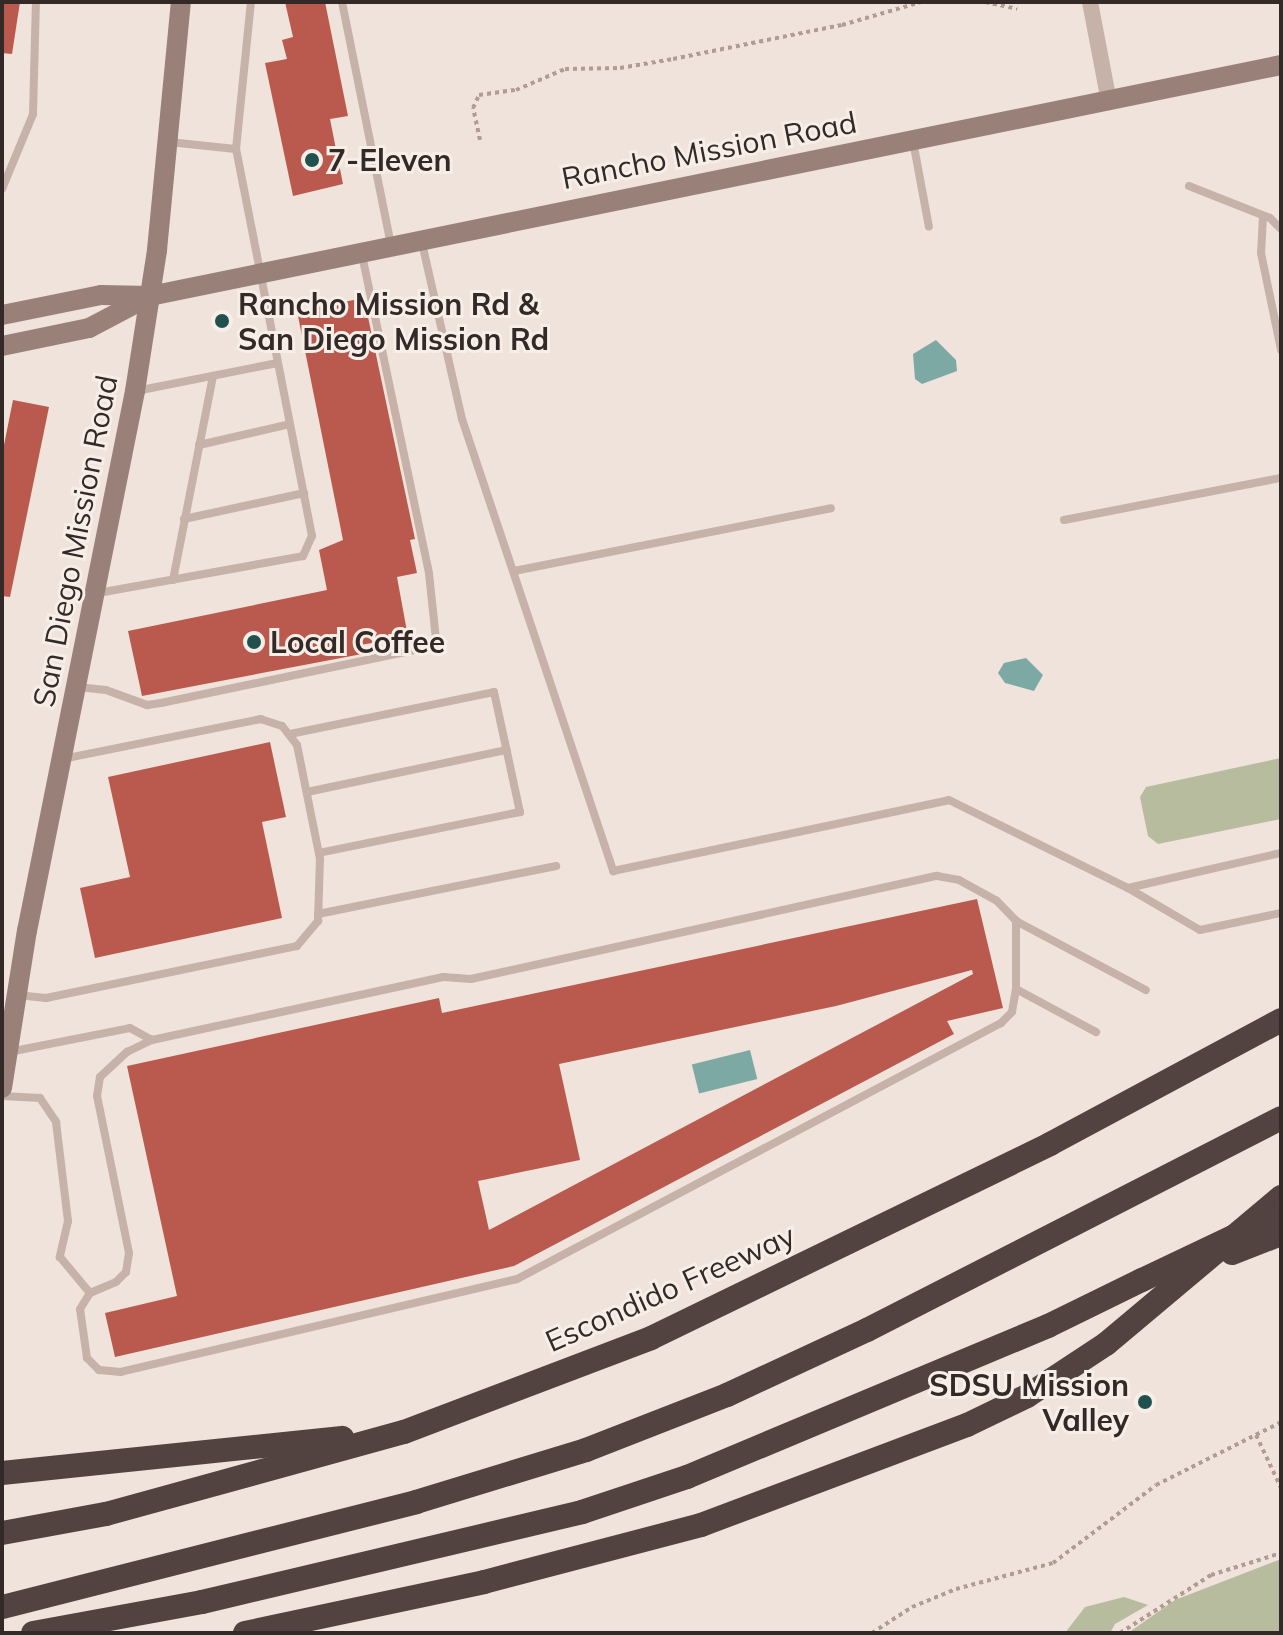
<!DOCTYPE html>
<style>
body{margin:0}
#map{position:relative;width:1283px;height:1635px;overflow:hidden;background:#efe3db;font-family:Mulish,sans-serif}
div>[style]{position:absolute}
.green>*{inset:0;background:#b6bc9d}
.water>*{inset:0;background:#7da9a5;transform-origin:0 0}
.building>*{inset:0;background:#ba5a4e}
.path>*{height:4px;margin-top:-2px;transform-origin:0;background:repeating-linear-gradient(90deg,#b19c93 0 4px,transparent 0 8px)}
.service>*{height:8px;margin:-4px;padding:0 4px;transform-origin:4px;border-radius:4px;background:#c6b2a8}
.minor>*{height:16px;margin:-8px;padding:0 8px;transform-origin:8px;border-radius:8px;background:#c6b2a8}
.secondary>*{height:20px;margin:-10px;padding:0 10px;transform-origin:10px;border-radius:10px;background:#99817a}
.motorway>*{height:24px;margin:-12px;padding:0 12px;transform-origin:12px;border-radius:12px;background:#534340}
.motorway-bridge>*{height:24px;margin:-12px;padding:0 12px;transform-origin:12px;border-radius:12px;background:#534340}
.dots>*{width:22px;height:22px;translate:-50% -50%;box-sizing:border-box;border:4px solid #f7eee7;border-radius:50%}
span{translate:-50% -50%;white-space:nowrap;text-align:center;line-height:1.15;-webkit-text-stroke:6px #f7eee7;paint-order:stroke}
.street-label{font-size:30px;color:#332a28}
.poi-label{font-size:30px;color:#332a28;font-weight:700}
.left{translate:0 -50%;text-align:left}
.right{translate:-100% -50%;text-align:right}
.frame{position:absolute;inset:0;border:4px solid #332a28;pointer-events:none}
</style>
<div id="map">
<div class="green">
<div style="clip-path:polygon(1281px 758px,1281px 819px,1158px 844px,1148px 836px,1140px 797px,1146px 787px)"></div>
<div style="clip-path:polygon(1281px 1559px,1281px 1633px,1128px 1633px,1175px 1600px)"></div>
<div style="clip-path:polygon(1124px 1597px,1148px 1605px,1115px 1624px,1110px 1633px,1065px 1633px,1085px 1607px)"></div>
</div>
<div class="water">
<div style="clip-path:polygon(936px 340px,956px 360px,957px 371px,922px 384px,915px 379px,913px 354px)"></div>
<div style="clip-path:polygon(1026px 658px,1043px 675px,1034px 691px,1005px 683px,998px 673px,1004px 663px)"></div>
<div style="left:750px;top:1050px;width:30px;height:60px;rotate:76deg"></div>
</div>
<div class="building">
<div style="clip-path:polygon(2px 2px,20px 2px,12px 54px,2px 53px)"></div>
<div style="clip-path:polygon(285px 2px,325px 2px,348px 116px,330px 119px,343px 184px,293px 196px,265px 63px,287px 59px,282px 40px,293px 37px)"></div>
<div style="clip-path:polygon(364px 298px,415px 539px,410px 540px,417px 573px,397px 577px,408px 637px,360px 645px,362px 654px,142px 696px,128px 631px,327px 590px,319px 550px,343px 540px,297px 311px)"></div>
<div style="clip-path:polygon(13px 400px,49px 407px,10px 597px,2px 596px,2px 455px)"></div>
<div style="clip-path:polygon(270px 742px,286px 817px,262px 822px,282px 918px,95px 958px,80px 888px,130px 877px,108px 777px)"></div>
<div style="clip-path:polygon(evenodd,977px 899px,1003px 1008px,947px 1021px,954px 1034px,514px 1266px,115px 1357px,105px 1313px,177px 1296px,127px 1066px,439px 998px,442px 1013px,977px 899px,972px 970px,973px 974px,489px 1230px,478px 1181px,580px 1160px,559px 1064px,836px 1006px,972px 970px)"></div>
</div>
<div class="path">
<div style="left:985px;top:2px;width:33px;rotate:12deg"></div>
<div style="left:480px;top:140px;width:33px;rotate:-102deg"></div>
<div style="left:473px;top:108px;width:14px;rotate:-65deg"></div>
<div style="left:479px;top:95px;width:37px;rotate:-8deg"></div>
<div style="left:516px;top:90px;width:53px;rotate:-23.2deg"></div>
<div style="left:565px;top:69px;width:55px;rotate:-1deg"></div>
<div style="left:620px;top:68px;width:54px;rotate:-9.6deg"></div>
<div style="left:673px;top:59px;width:172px;rotate:-11.4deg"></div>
<div style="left:842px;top:25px;width:82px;rotate:-16.2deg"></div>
<div style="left:1256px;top:1435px;width:59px;rotate:64.7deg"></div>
<div style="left:872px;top:1633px;width:48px;rotate:-33deg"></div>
<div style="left:912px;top:1607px;width:48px;rotate:-22.2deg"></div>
<div style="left:956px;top:1589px;width:100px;rotate:-15deg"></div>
<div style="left:1053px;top:1563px;width:129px;rotate:-37.1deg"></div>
<div style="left:1156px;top:1485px;width:140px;rotate:-26.7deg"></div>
<div style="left:1120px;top:1633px;width:108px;rotate:-32.5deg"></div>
<div style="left:1211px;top:1575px;width:73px;rotate:-17.4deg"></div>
</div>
<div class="service">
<div style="left:342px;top:2px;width:247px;rotate:78.6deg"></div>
<div style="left:913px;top:141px;width:87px;rotate:79.5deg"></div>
<div style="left:169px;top:142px;width:67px;rotate:6deg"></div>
<div style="left:236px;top:149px;width:148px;rotate:-84.2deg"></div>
<div style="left:1189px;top:186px;width:87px;rotate:21.6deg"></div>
<div style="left:1270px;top:218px;width:16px;rotate:45deg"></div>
<div style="left:2px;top:189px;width:81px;rotate:-67.5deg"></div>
<div style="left:33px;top:114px;width:112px;rotate:-88.5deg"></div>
<div style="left:1263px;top:216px;width:37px;rotate:93deg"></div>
<div style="left:1261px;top:253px;width:99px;rotate:78.3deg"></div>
<div style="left:422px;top:243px;width:180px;rotate:77.2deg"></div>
<div style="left:462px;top:419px;width:477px;rotate:71.5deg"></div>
<div style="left:613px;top:871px;width:343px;rotate:-11.9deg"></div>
<div style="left:949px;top:800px;width:199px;rotate:26.2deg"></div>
<div style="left:1128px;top:888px;width:157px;rotate:-12.9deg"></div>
<div style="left:136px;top:391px;width:144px;rotate:-11.2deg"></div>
<div style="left:199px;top:445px;width:93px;rotate:-13deg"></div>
<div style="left:184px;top:519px;width:123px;rotate:-12.2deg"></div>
<div style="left:1064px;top:520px;width:221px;rotate:-11deg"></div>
<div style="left:514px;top:571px;width:323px;rotate:-11.2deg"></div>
<div style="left:173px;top:580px;width:208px;rotate:-78.9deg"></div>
<div style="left:98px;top:593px;width:208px;rotate:-10.2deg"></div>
<div style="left:303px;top:556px;width:22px;rotate:-66deg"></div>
<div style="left:312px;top:536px;width:394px;rotate:-101.1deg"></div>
<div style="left:78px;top:687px;width:28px;rotate:6deg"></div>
<div style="left:106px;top:690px;width:44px;rotate:20.1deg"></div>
<div style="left:147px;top:705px;width:14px;rotate:-8deg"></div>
<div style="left:161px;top:703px;width:270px;rotate:-11.8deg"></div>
<div style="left:425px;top:648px;width:14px;rotate:-39deg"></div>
<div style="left:436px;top:639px;width:66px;rotate:-96.1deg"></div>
<div style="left:429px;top:573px;width:326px;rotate:-101.9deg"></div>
<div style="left:290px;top:734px;width:208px;rotate:-11.6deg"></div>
<div style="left:494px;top:692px;width:123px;rotate:77.8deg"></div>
<div style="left:520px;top:812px;width:205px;rotate:168.5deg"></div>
<div style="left:307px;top:792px;width:204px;rotate:-11.9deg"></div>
<div style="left:937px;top:876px;width:22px;rotate:10deg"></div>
<div style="left:959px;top:880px;width:43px;rotate:28.9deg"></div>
<div style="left:997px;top:901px;width:28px;rotate:46deg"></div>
<div style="left:1016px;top:921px;width:68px;rotate:90deg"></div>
<div style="left:1016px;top:989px;width:23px;rotate:100deg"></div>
<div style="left:1012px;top:1012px;width:16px;rotate:135deg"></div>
<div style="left:1001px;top:1023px;width:548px;rotate:152.12deg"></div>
<div style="left:517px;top:1279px;width:407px;rotate:166.8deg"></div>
<div style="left:121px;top:1372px;width:22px;rotate:-175deg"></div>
<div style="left:99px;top:1370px;width:17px;rotate:-135deg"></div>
<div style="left:87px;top:1358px;width:49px;rotate:-98.1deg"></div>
<div style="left:80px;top:1309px;width:19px;rotate:-58deg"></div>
<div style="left:90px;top:1293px;width:28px;rotate:-23deg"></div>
<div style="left:116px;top:1282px;width:14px;rotate:-45deg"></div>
<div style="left:126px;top:1272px;width:19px;rotate:-81deg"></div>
<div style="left:129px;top:1253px;width:160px;rotate:-101.5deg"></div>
<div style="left:97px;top:1096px;width:19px;rotate:-81deg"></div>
<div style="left:100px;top:1077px;width:37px;rotate:-43deg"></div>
<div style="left:127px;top:1052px;width:28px;rotate:-26deg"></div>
<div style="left:152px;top:1040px;width:298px;rotate:-12.2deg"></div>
<div style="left:443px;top:977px;width:28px;rotate:4deg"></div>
<div style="left:471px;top:979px;width:477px;rotate:-12.5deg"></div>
<div style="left:1128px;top:888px;width:83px;rotate:30.3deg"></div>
<div style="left:1200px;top:930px;width:83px;rotate:-11.9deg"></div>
<div style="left:318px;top:914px;width:243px;rotate:-11.4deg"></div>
<div style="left:1016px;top:921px;width:147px;rotate:28deg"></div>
<div style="left:1016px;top:989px;width:91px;rotate:28.3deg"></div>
<div style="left:17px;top:995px;width:29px;rotate:6deg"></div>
<div style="left:46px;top:998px;width:256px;rotate:-11.7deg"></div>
<div style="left:297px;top:946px;width:33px;rotate:-50deg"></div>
<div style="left:318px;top:921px;width:62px;rotate:-88.2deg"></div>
<div style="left:320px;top:859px;width:116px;rotate:-101.4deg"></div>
<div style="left:297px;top:745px;width:24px;rotate:-128deg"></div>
<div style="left:282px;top:726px;width:22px;rotate:-162deg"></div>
<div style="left:261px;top:719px;width:202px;rotate:168.6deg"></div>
<div style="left:9px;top:1052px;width:123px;rotate:-11.2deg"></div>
<div style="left:130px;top:1028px;width:25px;rotate:29deg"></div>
<div style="left:2px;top:1096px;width:38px;rotate:3deg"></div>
<div style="left:40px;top:1098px;width:29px;rotate:56deg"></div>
<div style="left:56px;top:1122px;width:100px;rotate:83.1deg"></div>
<div style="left:68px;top:1221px;width:37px;rotate:103deg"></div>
<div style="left:60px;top:1257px;width:47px;rotate:50.2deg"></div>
</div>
<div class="minor">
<div style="left:1090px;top:2px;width:102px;rotate:79.2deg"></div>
</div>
<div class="secondary">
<div style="left:150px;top:296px;width:1154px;rotate:-11.54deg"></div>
<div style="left:2px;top:315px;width:101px;rotate:-11.4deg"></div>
<div style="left:101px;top:295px;width:49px;rotate:1.2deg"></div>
<div style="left:150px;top:296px;width:69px;rotate:152.3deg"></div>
<div style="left:89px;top:328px;width:89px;rotate:168.3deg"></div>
<div style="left:2px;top:1088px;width:159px;rotate:-81deg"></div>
<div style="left:27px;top:931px;width:551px;rotate:-78.69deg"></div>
<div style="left:135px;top:391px;width:143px;rotate:-81.1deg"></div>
<div style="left:157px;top:250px;width:249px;rotate:-84.5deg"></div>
</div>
<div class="motorway">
<div style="left:2px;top:1473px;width:342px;rotate:-5.9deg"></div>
<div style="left:2px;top:1533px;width:106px;rotate:-10.4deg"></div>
<div style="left:106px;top:1514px;width:309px;rotate:-15.4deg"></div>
<div style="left:404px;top:1432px;width:264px;rotate:-20.8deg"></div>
<div style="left:651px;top:1338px;width:444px;rotate:-25.9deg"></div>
<div style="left:1050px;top:1144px;width:262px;rotate:-28.2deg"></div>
<div style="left:2px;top:1607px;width:427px;rotate:-14.2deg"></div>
<div style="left:416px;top:1502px;width:178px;rotate:-17deg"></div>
<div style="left:586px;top:1450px;width:151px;rotate:-21.3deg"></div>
<div style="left:727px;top:1395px;width:154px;rotate:-24.9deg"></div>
<div style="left:867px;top:1330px;width:465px;rotate:-27.1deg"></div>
<div style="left:33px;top:1633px;width:172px;rotate:-10.4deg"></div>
<div style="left:202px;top:1602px;width:391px;rotate:-13.3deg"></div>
<div style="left:582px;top:1512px;width:111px;rotate:-18.4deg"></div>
<div style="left:687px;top:1477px;width:391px;rotate:-22.7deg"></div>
<div style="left:1048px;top:1326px;width:105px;rotate:-26.1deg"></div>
<div style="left:245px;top:1633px;width:244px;rotate:-12deg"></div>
<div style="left:484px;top:1582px;width:224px;rotate:-14.7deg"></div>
<div style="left:701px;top:1525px;width:284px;rotate:-20.6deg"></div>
<div style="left:967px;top:1425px;width:67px;rotate:-25.8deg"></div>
<div style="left:1027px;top:1396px;width:95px;rotate:-33.4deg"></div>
<div style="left:1106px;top:1344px;width:229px;rotate:-40deg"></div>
</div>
<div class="motorway-bridge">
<div style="left:1232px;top:1253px;width:53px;rotate:-21.2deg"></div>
<div style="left:1142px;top:1280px;width:154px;rotate:-25.4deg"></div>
</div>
<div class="dots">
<div style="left:312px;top:160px;background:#21514e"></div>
<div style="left:222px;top:321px;background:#21514e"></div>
<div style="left:254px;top:642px;background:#21514e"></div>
<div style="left:1145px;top:1402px;background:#21514e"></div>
</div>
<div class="street-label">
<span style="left:709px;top:150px;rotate:-11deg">Rancho Mission Road</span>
<span style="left:75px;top:541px;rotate:-79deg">San Diego Mission Road</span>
<span style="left:670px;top:1288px;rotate:-24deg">Escondido Freeway</span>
</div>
<div class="poi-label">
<span class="left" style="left:328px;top:160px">7-Eleven</span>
<span class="left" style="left:238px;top:321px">Rancho Mission Rd &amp;<br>San Diego Mission Rd</span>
<span class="left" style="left:270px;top:642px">Local Coffee</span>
<span class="right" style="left:1129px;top:1402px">SDSU Mission<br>Valley</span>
</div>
<div class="frame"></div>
</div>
